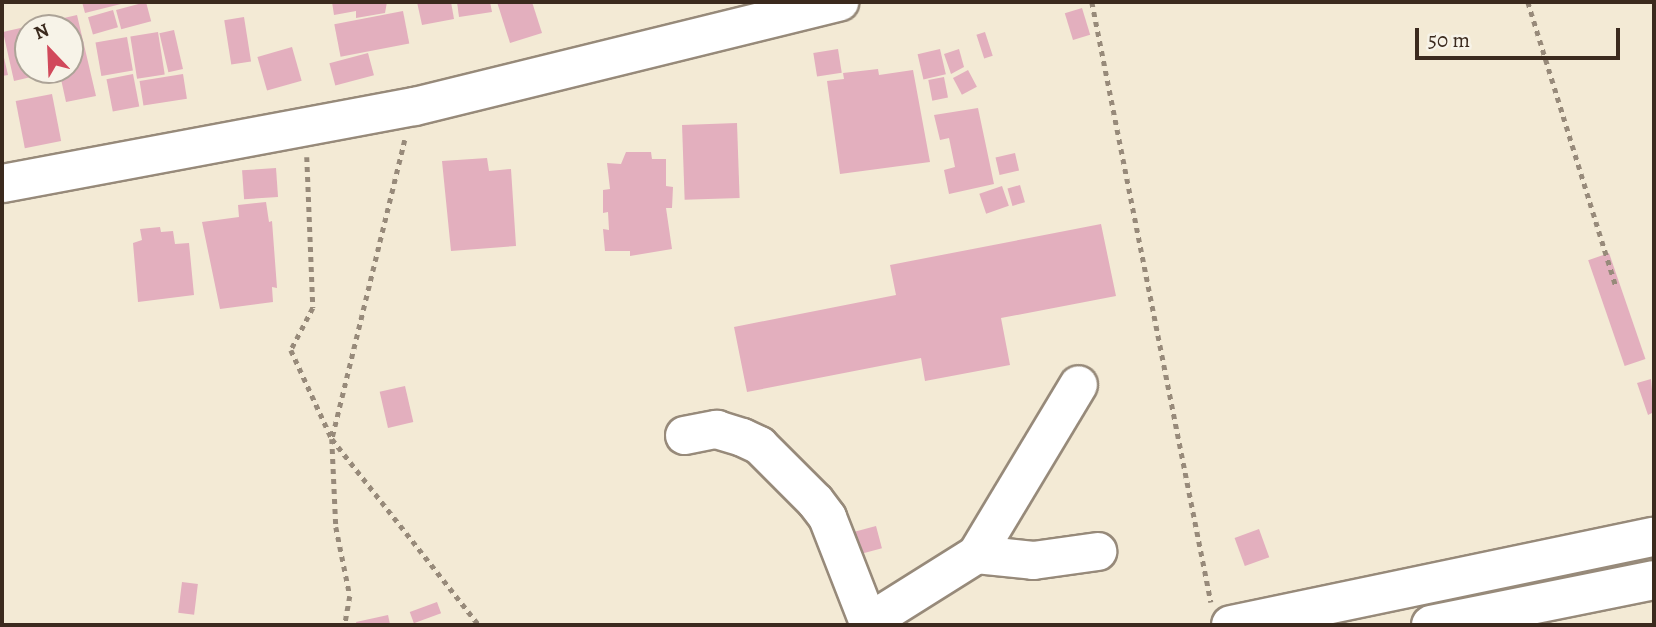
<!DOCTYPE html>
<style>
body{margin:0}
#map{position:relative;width:1656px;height:627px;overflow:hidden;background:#f3ead5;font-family:Alegreya,serif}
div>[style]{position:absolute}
.building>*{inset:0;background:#e3afbe;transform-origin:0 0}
.path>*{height:4.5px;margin-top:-2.25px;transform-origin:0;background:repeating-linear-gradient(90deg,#978a7a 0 5px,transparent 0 10px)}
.roads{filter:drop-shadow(2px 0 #978a7a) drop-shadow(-2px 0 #978a7a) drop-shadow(0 2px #978a7a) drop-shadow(0 -2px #978a7a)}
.minor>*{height:37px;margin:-18.5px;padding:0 18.5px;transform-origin:18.5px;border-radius:18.5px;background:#fff}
.highway>*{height:38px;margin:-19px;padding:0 19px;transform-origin:19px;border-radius:19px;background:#fff}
span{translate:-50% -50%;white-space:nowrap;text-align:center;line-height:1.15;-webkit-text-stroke:7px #f7f3e8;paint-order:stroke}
.frame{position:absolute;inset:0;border:4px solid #3b2a1e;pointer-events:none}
.north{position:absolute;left:14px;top:14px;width:70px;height:70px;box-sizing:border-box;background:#f7f3e8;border:2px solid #aca397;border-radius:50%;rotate:337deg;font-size:19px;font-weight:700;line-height:28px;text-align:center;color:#3b2a1e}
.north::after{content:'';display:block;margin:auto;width:24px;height:32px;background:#d1495b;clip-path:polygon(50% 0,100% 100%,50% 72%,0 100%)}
.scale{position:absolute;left:1415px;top:28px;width:205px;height:32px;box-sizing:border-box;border:4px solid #3b2a1e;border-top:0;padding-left:9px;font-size:21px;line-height:24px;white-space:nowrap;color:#3b2a1e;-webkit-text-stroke:5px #f7f3e8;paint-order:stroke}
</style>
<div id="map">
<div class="building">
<div style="clip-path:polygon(82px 2px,125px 2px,125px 3px,85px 13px)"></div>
<div style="left:146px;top:2px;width:20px;height:31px;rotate:75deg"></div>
<div style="clip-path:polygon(332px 2px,387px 2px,385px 13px,356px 18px,356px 11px,334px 15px)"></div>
<div style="clip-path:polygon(417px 2px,451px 2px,454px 19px,422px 25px)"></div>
<div style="clip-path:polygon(457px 2px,490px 2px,492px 12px,459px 17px)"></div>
<div style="clip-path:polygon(497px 2px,532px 2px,542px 33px,510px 43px)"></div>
<div style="left:1082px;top:8px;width:28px;height:18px;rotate:73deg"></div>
<div style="left:113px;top:10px;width:18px;height:26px;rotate:74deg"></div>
<div style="left:403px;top:11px;width:33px;height:70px;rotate:79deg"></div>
<div style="clip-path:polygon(77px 15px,96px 96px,66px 102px,59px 70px,70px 70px,70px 28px,28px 28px,28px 70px,57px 71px,14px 81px,3px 32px)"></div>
<div style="left:244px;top:17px;width:45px;height:20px;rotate:81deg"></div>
<div style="left:174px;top:30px;width:40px;height:15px;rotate:77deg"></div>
<div style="left:158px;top:32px;width:43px;height:28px;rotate:81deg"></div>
<div style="left:985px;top:32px;width:25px;height:9px;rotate:72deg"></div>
<div style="left:127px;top:37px;width:34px;height:32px;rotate:80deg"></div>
<div style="left:292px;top:47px;width:35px;height:36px;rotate:74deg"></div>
<div style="clip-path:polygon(2px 49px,8px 75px,2px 76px)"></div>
<div style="left:838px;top:49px;width:24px;height:25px;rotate:81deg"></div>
<div style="left:940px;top:49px;width:26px;height:23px;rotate:77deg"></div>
<div style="clip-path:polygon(959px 49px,964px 67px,951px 74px,944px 54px)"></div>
<div style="left:368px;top:53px;width:23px;height:40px;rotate:75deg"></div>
<div style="clip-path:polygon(878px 69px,879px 75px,913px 70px,930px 162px,840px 174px,827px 81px,844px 79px,843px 73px)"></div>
<div style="left:968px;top:70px;width:19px;height:17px;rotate:62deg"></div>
<div style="left:133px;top:74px;width:33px;height:27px;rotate:79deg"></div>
<div style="left:183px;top:74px;width:25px;height:44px;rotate:81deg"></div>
<div style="left:944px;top:77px;width:21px;height:16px;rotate:79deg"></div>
<div style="left:52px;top:94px;width:48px;height:37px;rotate:79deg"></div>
<div style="clip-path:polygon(978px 108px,994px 184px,949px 194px,944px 170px,955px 167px,949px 138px,940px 140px,934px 115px)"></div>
<div style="left:737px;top:123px;width:75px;height:55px;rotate:88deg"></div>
<div style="clip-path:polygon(626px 152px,651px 152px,652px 159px,666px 159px,666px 186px,673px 187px,672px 208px,666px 208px,672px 249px,630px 256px,630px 251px,605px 251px,603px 229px,609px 230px,608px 212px,603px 213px,603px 190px,610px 189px,607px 163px,621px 164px)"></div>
<div style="left:1015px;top:153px;width:18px;height:20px;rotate:77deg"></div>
<div style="clip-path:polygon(487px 158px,489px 171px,511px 169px,516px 246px,451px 251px,442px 161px)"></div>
<div style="left:276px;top:168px;width:29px;height:34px;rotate:86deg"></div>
<div style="left:1020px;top:185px;width:18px;height:13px;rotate:74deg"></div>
<div style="left:1002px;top:186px;width:21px;height:24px;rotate:71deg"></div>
<div style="clip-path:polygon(266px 202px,269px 222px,272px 221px,277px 288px,272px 287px,273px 302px,220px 309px,202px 222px,239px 217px,238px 205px)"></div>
<div style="clip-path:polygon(1101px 224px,1116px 296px,1001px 318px,1010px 365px,925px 381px,921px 358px,747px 392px,734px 327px,896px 295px,890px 265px)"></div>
<div style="clip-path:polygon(160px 227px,161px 232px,173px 231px,175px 244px,189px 243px,194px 295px,138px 302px,133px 243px,142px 240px,140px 229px)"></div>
<div style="left:1609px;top:253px;width:112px;height:22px;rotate:71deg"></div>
<div style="clip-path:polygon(1651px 379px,1654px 412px,1648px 415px,1637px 383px)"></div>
<div style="left:405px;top:386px;width:37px;height:26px;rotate:77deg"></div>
<div style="left:876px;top:526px;width:23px;height:29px;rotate:75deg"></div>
<div style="left:1259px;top:529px;width:30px;height:26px;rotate:70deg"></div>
<div style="left:182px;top:582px;width:16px;height:31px;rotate:7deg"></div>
<div style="left:437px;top:602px;width:12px;height:29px;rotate:70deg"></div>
<div style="clip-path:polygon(388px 615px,390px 624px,357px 625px,356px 622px)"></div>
</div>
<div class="path">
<div style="left:1092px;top:2px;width:612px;rotate:78.78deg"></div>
<div style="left:1528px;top:2px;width:298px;rotate:72.8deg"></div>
<div style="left:405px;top:140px;width:308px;rotate:103.7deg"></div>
<div style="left:332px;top:439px;width:237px;rotate:51.7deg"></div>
<div style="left:307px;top:157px;width:151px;rotate:87.7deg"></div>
<div style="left:313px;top:308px;width:47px;rotate:117.6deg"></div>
<div style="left:291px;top:350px;width:98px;rotate:65.3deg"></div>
<div style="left:332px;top:439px;width:88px;rotate:87.4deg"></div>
<div style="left:336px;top:527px;width:70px;rotate:78.5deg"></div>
<div style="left:350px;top:596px;width:29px;rotate:100deg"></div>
</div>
<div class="roads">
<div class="minor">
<div style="left:2px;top:183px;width:419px;rotate:-10.6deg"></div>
<div style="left:414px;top:106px;width:438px;rotate:-13.8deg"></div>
<div style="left:684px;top:435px;width:33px;rotate:-11deg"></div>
<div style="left:716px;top:429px;width:27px;rotate:17deg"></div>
<div style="left:742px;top:437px;width:19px;rotate:25deg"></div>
<div style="left:759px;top:445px;width:79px;rotate:45deg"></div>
<div style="left:815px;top:501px;width:20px;rotate:53deg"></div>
<div style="left:827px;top:517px;width:116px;rotate:68.7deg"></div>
<div style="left:976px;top:554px;width:57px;rotate:6deg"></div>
<div style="left:1033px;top:560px;width:65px;rotate:-8deg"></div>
<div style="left:871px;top:625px;width:16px;rotate:-47deg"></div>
<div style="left:882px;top:613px;width:111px;rotate:-32.1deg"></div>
<div style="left:976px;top:554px;width:198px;rotate:-59deg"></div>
</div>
<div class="highway">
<div style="left:1231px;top:625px;width:432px;rotate:-11.8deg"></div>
<div style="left:1431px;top:625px;width:227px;rotate:-11.4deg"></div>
</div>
</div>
<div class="frame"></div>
<div class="north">N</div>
<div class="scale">50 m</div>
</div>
